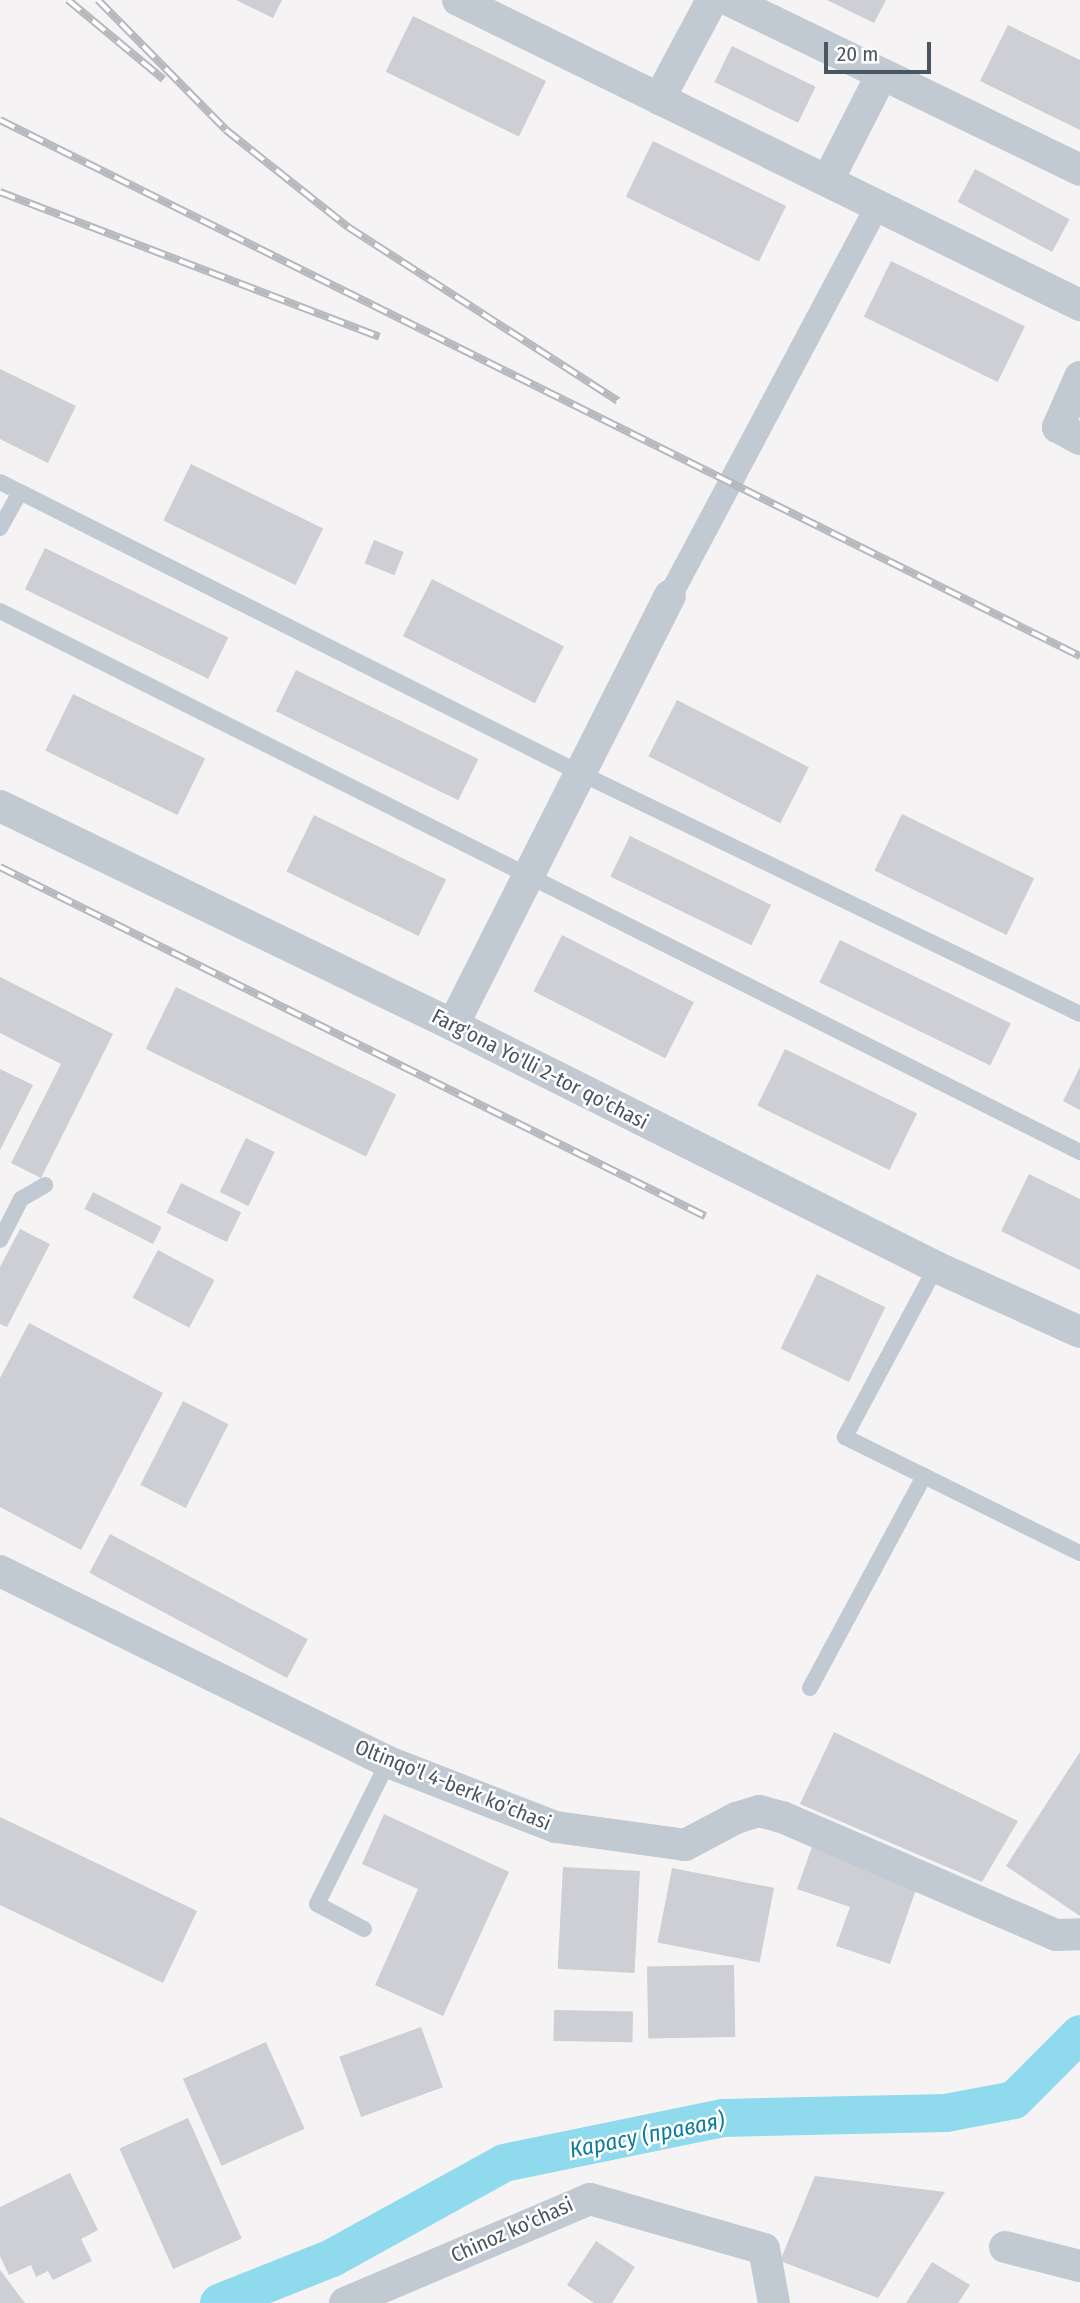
<!DOCTYPE html>
<meta charset="utf-8">
<style>
body{margin:0}
#map{position:relative;width:1080px;height:2303px;overflow:hidden;background:#f5f3f3;font-family:"Fira Sans Condensed",sans-serif}
div>[style]{position:absolute}
.canal>*{height:38px;margin:-19px;padding:0 19px;transform-origin:19px;border-radius:19px;background:#90daee}
.building>*{inset:0;background:#cdcfd5;transform-origin:0 0}
.service>*{height:16px;margin:-8px;padding:0 8px;transform-origin:8px;border-radius:8px;background:#c1cad2}
.pedestrian>*{height:24px;margin:-12px;padding:0 12px;transform-origin:12px;border-radius:12px;background:#c1cad2}
.minor>*{height:32px;margin:-16px;padding:0 16px;transform-origin:16px;border-radius:16px;background:#c1cad2}
.rail>*{height:8px;margin-top:-4px;transform-origin:0;background:repeating-linear-gradient(90deg,#fff 0 16px,#b5b8bd 0 32px);box-sizing:border-box;border-block:2px solid #b5b8bd}
span{translate:-50% -50%;white-space:nowrap;text-align:center;line-height:1.15;-webkit-text-stroke:5px #fff;paint-order:stroke}
.street-label{font-size:21px;color:#4a5661}
.water-label{font-size:23px;color:#0c7c9b;font-style:italic}
.scale{position:absolute;left:824px;top:42px;width:107px;height:32px;box-sizing:border-box;border:4px solid #4a5661;border-top:0;padding-left:9px;font-size:21px;line-height:24px;white-space:nowrap;color:#4a5661;-webkit-text-stroke:5px #fff;paint-order:stroke}
</style>
<div id="map">
<div class="canal">
<div style="left:219px;top:2303px;width:122px;rotate:-21.7deg"></div>
<div style="left:332px;top:2258px;width:196px;rotate:-28.9deg"></div>
<div style="left:504px;top:2163px;width:224px;rotate:-11.6deg"></div>
<div style="left:723px;top:2118px;width:223px;rotate:-1.3deg"></div>
<div style="left:946px;top:2113px;width:69px;rotate:-10.8deg"></div>
<div style="left:1014px;top:2100px;width:93px;rotate:-45deg"></div>
</div>
<div class="building">
<div style="clip-path:polygon(236px 0,282px 0,273px 18px)"></div>
<div style="clip-path:polygon(827px 0,886px 0,874px 23px)"></div>
<div style="left:413px;top:16px;width:148px;height:62px;rotate:26deg"></div>
<div style="clip-path:polygon(1008px 25px,1080px 60px,1080px 130px,980px 81px)"></div>
<div style="left:732px;top:46px;width:93px;height:40px;rotate:26deg"></div>
<div style="left:653px;top:141px;width:148px;height:62px;rotate:26deg"></div>
<div style="left:975px;top:169px;width:107px;height:37px;rotate:28deg"></div>
<div style="left:891px;top:261px;width:149px;height:62px;rotate:26deg"></div>
<div style="clip-path:polygon(0 369px,76px 406px,48px 463px,0 439px)"></div>
<div style="left:191px;top:464px;width:147px;height:63px;rotate:26deg"></div>
<div style="left:374px;top:540px;width:32px;height:25px;rotate:22deg"></div>
<div style="left:45px;top:548px;width:204px;height:46px;rotate:26deg"></div>
<div style="left:432px;top:579px;width:148px;height:64px;rotate:27deg"></div>
<div style="left:296px;top:670px;width:203px;height:46px;rotate:26deg"></div>
<div style="left:73px;top:694px;width:147px;height:63px;rotate:26deg"></div>
<div style="left:677px;top:700px;width:148px;height:63px;rotate:27deg"></div>
<div style="left:902px;top:814px;width:147px;height:63px;rotate:26deg"></div>
<div style="left:314px;top:815px;width:147px;height:63px;rotate:26deg"></div>
<div style="left:630px;top:836px;width:157px;height:45px;rotate:26deg"></div>
<div style="left:562px;top:935px;width:148px;height:63px;rotate:27deg"></div>
<div style="left:840px;top:940px;width:190px;height:47px;rotate:26deg"></div>
<div style="clip-path:polygon(0 977px,113px 1034px,41px 1178px,11px 1163px,61px 1064px,0 1033px)"></div>
<div style="left:176px;top:987px;width:245px;height:69px;rotate:26deg"></div>
<div style="left:785px;top:1049px;width:147px;height:63px;rotate:26deg"></div>
<div style="clip-path:polygon(1080px 1067px,1080px 1110px,1063px 1101px)"></div>
<div style="clip-path:polygon(0 1069px,33px 1085px,0 1150px)"></div>
<div style="left:246px;top:1138px;width:32px;height:60px;rotate:26deg"></div>
<div style="clip-path:polygon(1029px 1174px,1080px 1199px,1080px 1270px,1001px 1231px)"></div>
<div style="left:181px;top:1183px;width:67px;height:33px;rotate:26deg"></div>
<div style="left:93px;top:1192px;width:77px;height:19px;rotate:27deg"></div>
<div style="clip-path:polygon(20px 1229px,50px 1244px,7px 1327px,0 1324px,0 1267px)"></div>
<div style="left:158px;top:1250px;width:64px;height:54px;rotate:28deg"></div>
<div style="left:817px;top:1274px;width:76px;height:83px;rotate:26deg"></div>
<div style="clip-path:polygon(29px 1323px,163px 1393px,81px 1550px,0 1507px,0 1378px)"></div>
<div style="left:183px;top:1401px;width:51px;height:94px;rotate:27deg"></div>
<div style="left:110px;top:1534px;width:224px;height:44px;rotate:28deg"></div>
<div style="clip-path:polygon(834px 1732px,1018px 1821px,982px 1882px,800px 1804px)"></div>
<div style="clip-path:polygon(1080px 1752px,1080px 1916px,1006px 1866px)"></div>
<div style="clip-path:polygon(384px 1814px,509px 1872px,443px 2016px,375px 1985px,418px 1889px,362px 1864px)"></div>
<div style="clip-path:polygon(0 1817px,197px 1911px,163px 1983px,0 1905px)"></div>
<div style="clip-path:polygon(814px 1841px,920px 1878px,890px 1964px,836px 1946px,850px 1907px,797px 1889px)"></div>
<div style="left:563px;top:1867px;width:77px;height:102px;rotate:3deg"></div>
<div style="left:672px;top:1868px;width:104px;height:76px;rotate:11deg"></div>
<div style="left:734px;top:1965px;width:72px;height:87px;rotate:89deg"></div>
<div style="left:554px;top:2010px;width:79px;height:31px;rotate:1deg"></div>
<div style="left:421px;top:2027px;width:64px;height:87px;rotate:70deg"></div>
<div style="left:266px;top:2042px;width:95px;height:91px;rotate:66deg"></div>
<div style="left:188px;top:2118px;width:132px;height:75px;rotate:66deg"></div>
<div style="clip-path:polygon(70px 2173px,98px 2230px,81px 2239px,92px 2261px,53px 2280px,48px 2271px,36px 2277px,31px 2265px,9px 2275px,0 2256px,0 2207px)"></div>
<div style="clip-path:polygon(815px 2176px,945px 2192px,878px 2298px,780px 2261px)"></div>
<div style="clip-path:polygon(596px 2241px,635px 2267px,612px 2303px,594px 2303px,567px 2285px)"></div>
<div style="clip-path:polygon(932px 2262px,970px 2285px,958px 2303px,906px 2303px)"></div>
<div style="clip-path:polygon(0 2270px,25px 2303px,0 2303px)"></div>
</div>
<div class="service">
<div style="left:0;top:482px;width:22px;rotate:27deg"></div>
<div style="left:0;top:528px;width:41px;rotate:-60.9deg"></div>
<div style="left:20px;top:492px;width:627px;rotate:26.65deg"></div>
<div style="left:580px;top:773px;width:555px;rotate:25.73deg"></div>
<div style="left:0;top:611px;width:1208px;rotate:26.61deg"></div>
<div style="left:0;top:1240px;width:46px;rotate:-62.9deg"></div>
<div style="left:21px;top:1199px;width:28px;rotate:-30deg"></div>
<div style="left:936px;top:1267px;width:193px;rotate:118.2deg"></div>
<div style="left:845px;top:1437px;width:262px;rotate:26.3deg"></div>
<div style="left:810px;top:1688px;width:241px;rotate:-61.7deg"></div>
<div style="left:364px;top:1929px;width:53px;rotate:-152deg"></div>
<div style="left:317px;top:1904px;width:159px;rotate:-63.4deg"></div>
</div>
<div class="pedestrian">
<div style="left:670px;top:596px;width:444px;rotate:-62deg"></div>
</div>
<div class="minor">
<div style="left:458px;top:0;width:693px;rotate:26.12deg"></div>
<div style="left:729px;top:0;width:390px;rotate:25.8deg"></div>
<div style="left:659px;top:99px;width:112px;rotate:-61.8deg"></div>
<div style="left:828px;top:180px;width:117px;rotate:-63deg"></div>
<div style="left:1080px;top:377px;width:55px;rotate:113.7deg"></div>
<div style="left:1058px;top:427px;width:25px;rotate:29deg"></div>
<div style="left:0;top:806px;width:503px;rotate:25.8deg"></div>
<div style="left:453px;top:1025px;width:540px;rotate:26.61deg"></div>
<div style="left:936px;top:1267px;width:158px;rotate:24.3deg"></div>
<div style="left:453px;top:1025px;width:481px;rotate:-63.2deg"></div>
<div style="left:0;top:1571px;width:432px;rotate:26.2deg"></div>
<div style="left:388px;top:1762px;width:180px;rotate:21.2deg"></div>
<div style="left:556px;top:1827px;width:130px;rotate:7.9deg"></div>
<div style="left:685px;top:1845px;width:58px;rotate:-27.9deg"></div>
<div style="left:736px;top:1818px;width:24px;rotate:-17deg"></div>
<div style="left:759px;top:1811px;width:24px;rotate:15deg"></div>
<div style="left:782px;top:1817px;width:298px;rotate:23.3deg"></div>
<div style="left:1056px;top:1935px;width:24px;rotate:-2deg"></div>
<div style="left:1005px;top:2247px;width:77px;rotate:14.2deg"></div>
<div style="left:345px;top:2303px;width:266px;rotate:-23deg"></div>
<div style="left:590px;top:2199px;width:181px;rotate:16deg"></div>
<div style="left:764px;top:2249px;width:55px;rotate:79.5deg"></div>
</div>
<div class="rail">
<div style="left:68px;top:0;width:124px;rotate:39.7deg"></div>
<div style="left:98px;top:0;width:182px;rotate:45.4deg"></div>
<div style="left:226px;top:130px;width:156px;rotate:38.5deg"></div>
<div style="left:348px;top:227px;width:321px;rotate:32.8deg"></div>
<div style="left:0;top:120px;width:1206px;rotate:26.4deg"></div>
<div style="left:0;top:192px;width:406px;rotate:20.9deg"></div>
<div style="left:0;top:867px;width:787px;rotate:26.34deg"></div>
</div>
<div class="street-label">
<span style="left:540px;top:1069px;rotate:27deg">Farg'ona Yo'lli 2-tor qo'chasi</span>
<span style="left:453px;top:1785px;rotate:22deg">Oltinqo'l 4-berk ko'chasi</span>
<span style="left:512px;top:2230px;rotate:-24deg">Chinoz ko'chasi</span>
</div>
<div class="water-label">
<span style="left:647px;top:2135px;rotate:-11deg">Карасу (правая)</span>
</div>
<div class="scale">20 m</div>
</div>
